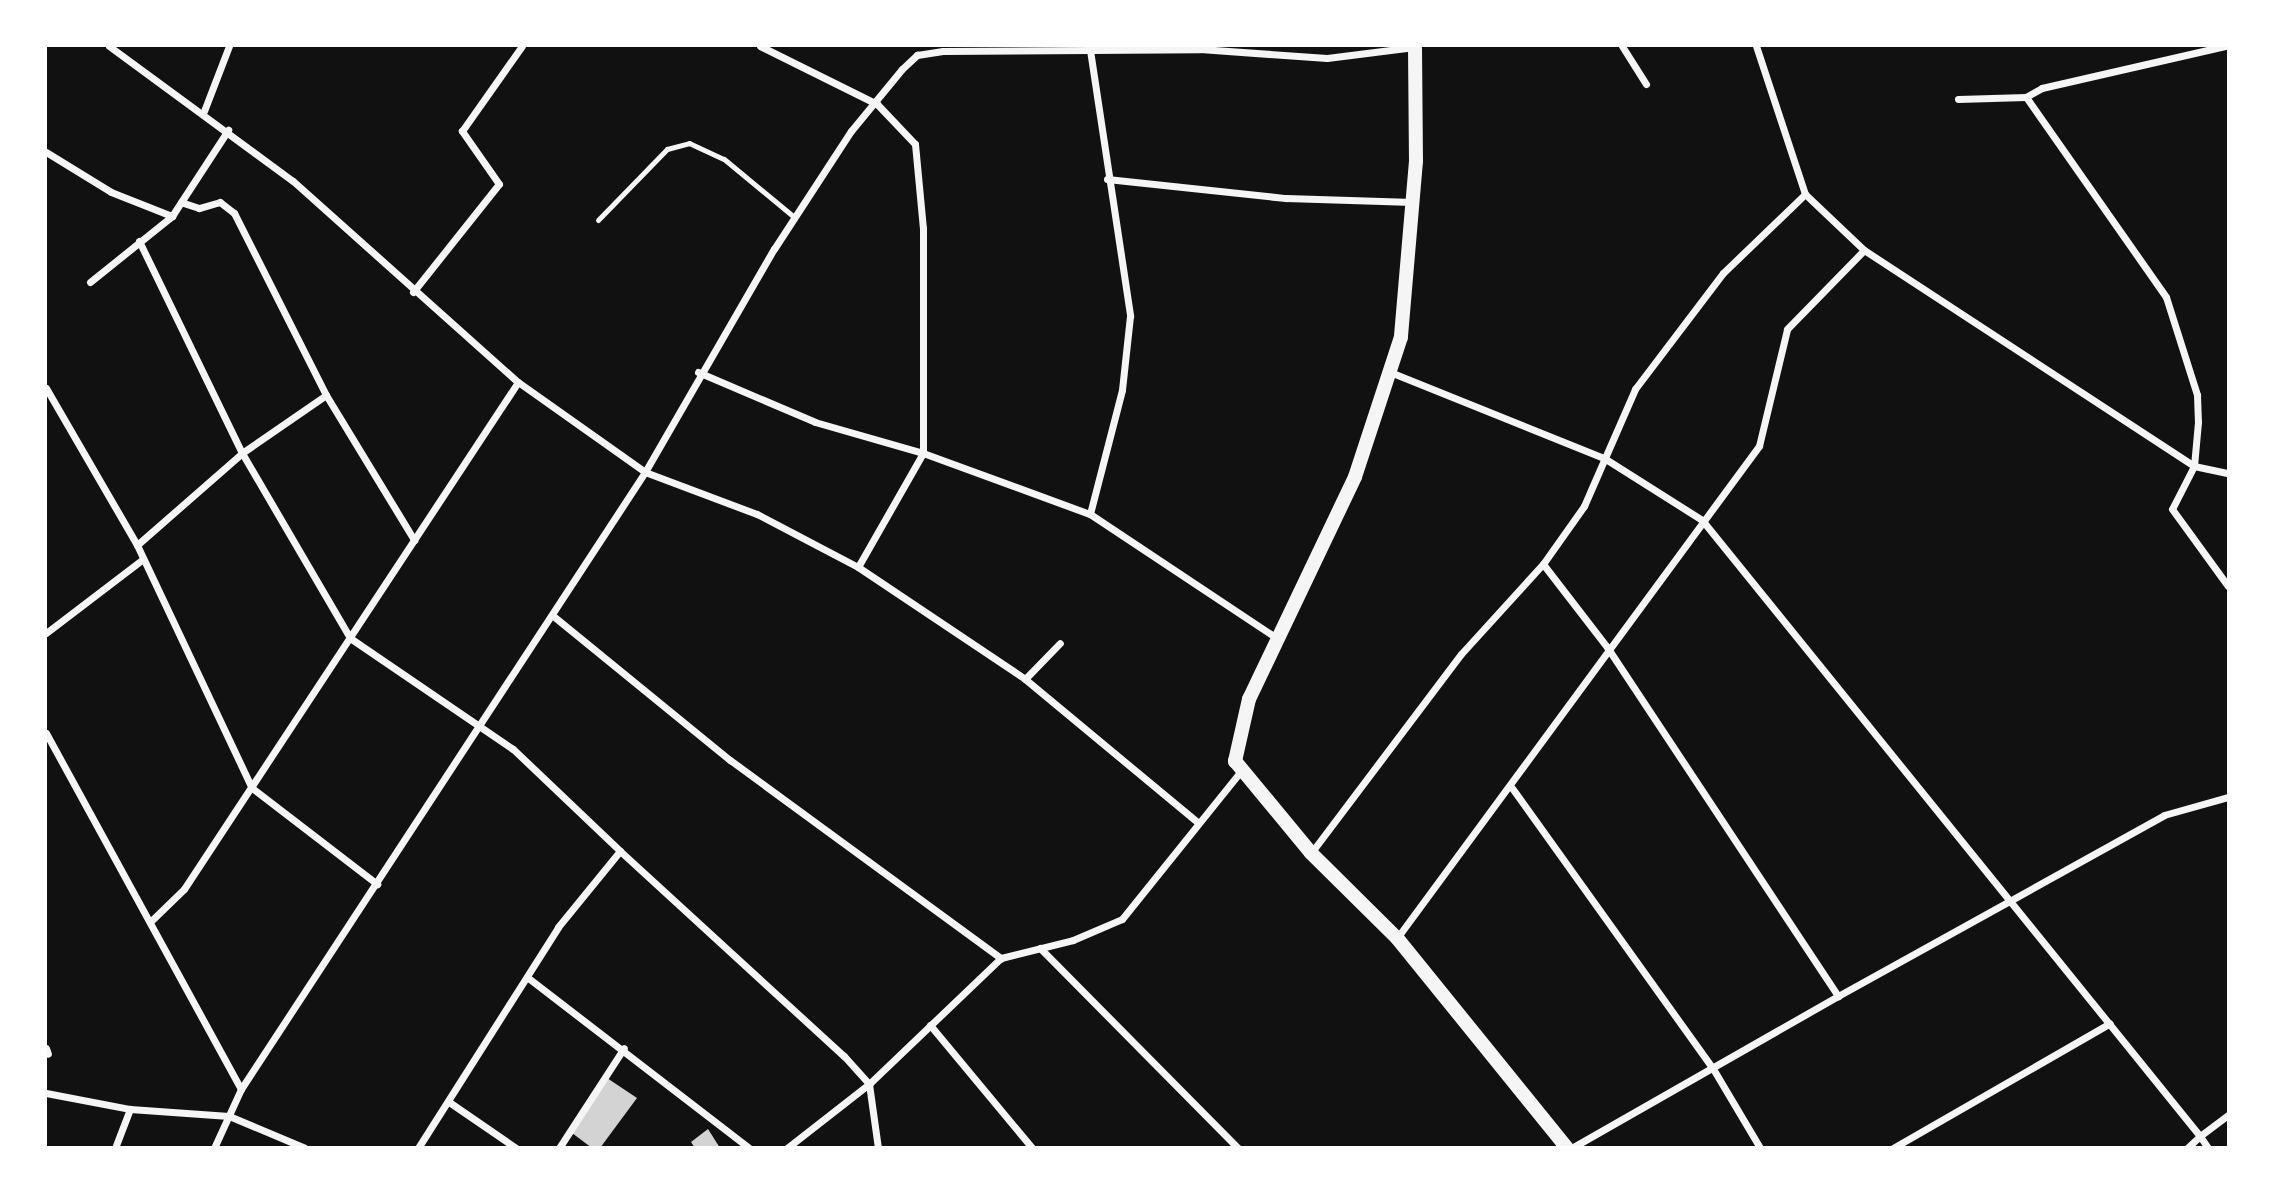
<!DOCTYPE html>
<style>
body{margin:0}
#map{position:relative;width:2274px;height:1193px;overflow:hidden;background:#111;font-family:Arial,sans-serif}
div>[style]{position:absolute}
.building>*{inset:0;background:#d3d3d3}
.service>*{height:5px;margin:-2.5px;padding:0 2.5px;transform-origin:2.5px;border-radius:2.5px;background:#f5f5f5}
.minor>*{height:7px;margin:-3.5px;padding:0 3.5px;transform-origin:3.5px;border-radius:3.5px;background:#f5f5f5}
.secondary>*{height:14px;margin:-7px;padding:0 7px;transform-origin:7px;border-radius:7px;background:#f5f5f5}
span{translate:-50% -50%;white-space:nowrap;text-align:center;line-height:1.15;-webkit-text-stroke:7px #fff;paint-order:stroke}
.frame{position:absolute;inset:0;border:47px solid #fff;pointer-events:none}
</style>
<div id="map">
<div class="building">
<div style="clip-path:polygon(607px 1078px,637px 1098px,600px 1148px,592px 1148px,572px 1133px)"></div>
<div style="clip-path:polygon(708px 1129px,720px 1148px,695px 1148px,691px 1142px)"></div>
</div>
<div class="service">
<div style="left:598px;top:220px;width:99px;rotate:-45.8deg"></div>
<div style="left:667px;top:149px;width:23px;rotate:-15deg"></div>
<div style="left:689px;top:143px;width:38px;rotate:25deg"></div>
<div style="left:724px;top:159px;width:91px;rotate:39.6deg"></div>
</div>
<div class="minor">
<div style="left:109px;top:46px;width:228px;rotate:36.3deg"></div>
<div style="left:293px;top:181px;width:302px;rotate:41.8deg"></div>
<div style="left:518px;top:382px;width:156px;rotate:35.3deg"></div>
<div style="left:645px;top:472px;width:120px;rotate:20.6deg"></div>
<div style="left:757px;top:514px;width:114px;rotate:27.7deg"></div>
<div style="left:858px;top:567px;width:201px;rotate:33.8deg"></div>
<div style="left:1025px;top:679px;width:222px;rotate:39.7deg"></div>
<div style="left:760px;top:46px;width:131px;rotate:26.4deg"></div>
<div style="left:877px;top:104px;width:55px;rotate:46.5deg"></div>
<div style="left:915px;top:144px;width:84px;rotate:84.6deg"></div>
<div style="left:923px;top:228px;width:225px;rotate:90deg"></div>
<div style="left:923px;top:453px;width:178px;rotate:20.1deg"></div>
<div style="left:1090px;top:514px;width:226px;rotate:33.6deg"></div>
<div style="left:1622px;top:46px;width:45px;rotate:57.7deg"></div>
<div style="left:2225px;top:46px;width:188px;rotate:167.1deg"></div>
<div style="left:2042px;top:88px;width:18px;rotate:151deg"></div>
<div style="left:2026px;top:97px;width:244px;rotate:55deg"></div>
<div style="left:2166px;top:297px;width:103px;rotate:72.4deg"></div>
<div style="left:2197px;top:395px;width:27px;rotate:88deg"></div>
<div style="left:2198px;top:422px;width:44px;rotate:95.2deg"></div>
<div style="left:2194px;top:466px;width:48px;rotate:117.1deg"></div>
<div style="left:2172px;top:509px;width:95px;rotate:54deg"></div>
<div style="left:1090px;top:50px;width:269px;rotate:81.4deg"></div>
<div style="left:1130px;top:316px;width:74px;rotate:96.2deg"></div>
<div style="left:1122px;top:390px;width:128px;rotate:104.5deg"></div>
<div style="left:1958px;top:99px;width:68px;rotate:-1.7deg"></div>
<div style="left:204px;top:111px;width:70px;rotate:-69deg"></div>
<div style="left:46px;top:152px;width:76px;rotate:31.6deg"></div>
<div style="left:111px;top:192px;width:66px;rotate:21.5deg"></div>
<div style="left:1107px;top:179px;width:180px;rotate:6.1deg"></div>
<div style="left:1286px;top:198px;width:127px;rotate:1.8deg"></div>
<div style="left:139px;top:241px;width:236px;rotate:64.1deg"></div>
<div style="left:242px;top:453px;width:102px;rotate:-34.6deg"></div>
<div style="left:326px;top:395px;width:204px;rotate:-116.8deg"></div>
<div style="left:234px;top:213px;width:18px;rotate:-142deg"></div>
<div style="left:220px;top:202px;width:22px;rotate:164deg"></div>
<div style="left:199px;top:208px;width:19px;rotate:-162deg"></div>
<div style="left:1864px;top:250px;width:394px;rotate:33.2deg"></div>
<div style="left:2194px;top:466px;width:35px;rotate:12deg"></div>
<div style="left:90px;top:282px;width:105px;rotate:-38.8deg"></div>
<div style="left:172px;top:216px;width:103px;rotate:-56.9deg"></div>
<div style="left:413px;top:292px;width:138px;rotate:-51.5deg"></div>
<div style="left:499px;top:184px;width:65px;rotate:-124.9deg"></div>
<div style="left:462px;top:131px;width:104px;rotate:-54.8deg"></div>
<div style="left:698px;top:372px;width:127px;rotate:23.1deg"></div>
<div style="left:815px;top:422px;width:112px;rotate:16deg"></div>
<div style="left:923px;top:453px;width:131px;rotate:119.7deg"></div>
<div style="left:1390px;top:372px;width:231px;rotate:21.9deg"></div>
<div style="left:1604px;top:458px;width:116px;rotate:32.3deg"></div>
<div style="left:1702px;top:520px;width:792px;rotate:51.05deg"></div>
<div style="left:2200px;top:1136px;width:18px;rotate:137deg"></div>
<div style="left:46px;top:388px;width:181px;rotate:59.9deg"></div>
<div style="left:137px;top:545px;width:140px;rotate:-41.2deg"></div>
<div style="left:242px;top:453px;width:214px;rotate:59.7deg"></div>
<div style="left:350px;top:638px;width:197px;rotate:34.3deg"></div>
<div style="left:513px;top:749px;width:148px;rotate:43.6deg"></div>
<div style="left:326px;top:395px;width:170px;rotate:58.7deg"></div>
<div style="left:137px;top:545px;width:269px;rotate:64.7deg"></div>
<div style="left:252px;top:788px;width:158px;rotate:37.5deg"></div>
<div style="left:1543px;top:564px;width:105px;rotate:52.4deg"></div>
<div style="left:1607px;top:647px;width:419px;rotate:56.5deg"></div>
<div style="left:1838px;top:996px;width:307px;rotate:150.3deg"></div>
<div style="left:552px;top:615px;width:230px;rotate:39.2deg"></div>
<div style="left:730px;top:760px;width:336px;rotate:36.2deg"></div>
<div style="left:46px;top:633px;width:122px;rotate:-37.3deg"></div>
<div style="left:1025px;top:679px;width:50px;rotate:-45.8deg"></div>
<div style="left:46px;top:733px;width:406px;rotate:61.3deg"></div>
<div style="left:1512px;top:788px;width:343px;rotate:54.4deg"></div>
<div style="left:1712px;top:1067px;width:94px;rotate:59.3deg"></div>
<div style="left:1311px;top:853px;width:249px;rotate:-53deg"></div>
<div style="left:1461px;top:654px;width:122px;rotate:-47.7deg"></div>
<div style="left:1543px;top:564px;width:71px;rotate:-54.7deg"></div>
<div style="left:1584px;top:506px;width:128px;rotate:-66.4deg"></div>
<div style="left:1635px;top:389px;width:146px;rotate:-52.8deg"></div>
<div style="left:1723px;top:273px;width:114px;rotate:-43.9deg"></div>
<div style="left:1805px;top:194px;width:156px;rotate:-108.3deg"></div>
<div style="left:150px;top:922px;width:47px;rotate:-44.1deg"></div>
<div style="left:184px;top:889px;width:607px;rotate:-56.62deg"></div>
<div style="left:1397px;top:938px;width:611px;rotate:-53.66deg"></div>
<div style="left:1759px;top:446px;width:120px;rotate:-76.5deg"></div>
<div style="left:1787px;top:329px;width:110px;rotate:-45.7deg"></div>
<div style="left:1864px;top:250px;width:81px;rotate:-136.5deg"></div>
<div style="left:1040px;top:948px;width:281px;rotate:45.3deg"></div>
<div style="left:527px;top:977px;width:280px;rotate:37.6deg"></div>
<div style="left:1838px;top:996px;width:373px;rotate:-29deg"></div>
<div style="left:2164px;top:815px;width:66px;rotate:-15.7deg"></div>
<div style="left:930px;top:1025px;width:160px;rotate:50.3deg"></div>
<div style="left:46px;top:1048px;width:6px;rotate:72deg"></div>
<div style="left:46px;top:1093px;width:86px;rotate:10.8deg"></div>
<div style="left:130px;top:1109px;width:99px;rotate:4deg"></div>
<div style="left:229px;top:1116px;width:82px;rotate:22.8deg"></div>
<div style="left:449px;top:1102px;width:81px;rotate:34.5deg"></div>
<div style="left:115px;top:1148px;width:42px;rotate:-69deg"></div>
<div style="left:214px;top:1148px;width:65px;rotate:-65.4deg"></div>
<div style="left:241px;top:1089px;width:737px;rotate:-56.78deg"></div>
<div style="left:645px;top:472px;width:258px;rotate:-60deg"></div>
<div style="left:774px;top:249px;width:141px;rotate:-56.9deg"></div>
<div style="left:851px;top:131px;width:80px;rotate:-50.6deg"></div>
<div style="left:902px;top:69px;width:21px;rotate:-43deg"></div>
<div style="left:917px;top:55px;width:26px;rotate:-9deg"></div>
<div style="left:943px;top:51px;width:257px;rotate:-0.4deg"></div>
<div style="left:1200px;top:49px;width:127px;rotate:4.1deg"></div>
<div style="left:1327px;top:58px;width:88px;rotate:-7.2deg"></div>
<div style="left:418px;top:1148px;width:262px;rotate:-57.6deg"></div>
<div style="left:558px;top:927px;width:98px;rotate:-50.8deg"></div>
<div style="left:620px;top:851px;width:304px;rotate:42.5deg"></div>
<div style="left:844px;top:1056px;width:38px;rotate:48deg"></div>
<div style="left:869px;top:1084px;width:65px;rotate:82deg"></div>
<div style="left:559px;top:1148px;width:119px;rotate:-57deg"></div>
<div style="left:787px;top:1148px;width:104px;rotate:-38deg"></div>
<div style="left:869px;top:1084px;width:182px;rotate:-43.7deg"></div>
<div style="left:1001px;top:958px;width:74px;rotate:-14deg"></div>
<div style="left:1073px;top:940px;width:53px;rotate:-23.2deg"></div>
<div style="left:1122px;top:919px;width:190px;rotate:-51.2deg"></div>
<div style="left:1893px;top:1148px;width:250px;rotate:-29.9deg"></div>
<div style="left:2208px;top:1148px;width:14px;rotate:-124deg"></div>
<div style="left:2200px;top:1136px;width:35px;rotate:-37deg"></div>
</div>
<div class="secondary">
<div style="left:1415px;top:48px;width:113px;rotate:89.5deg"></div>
<div style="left:1416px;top:161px;width:177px;rotate:94.9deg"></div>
<div style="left:1401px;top:337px;width:147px;rotate:108.2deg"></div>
<div style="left:1355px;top:477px;width:246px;rotate:115.5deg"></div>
<div style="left:1249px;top:699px;width:64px;rotate:102.7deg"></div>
<div style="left:1235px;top:761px;width:119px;rotate:50.4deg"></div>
<div style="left:1311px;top:853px;width:121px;rotate:44.7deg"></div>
<div style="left:1397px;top:938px;width:270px;rotate:51deg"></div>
</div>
<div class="frame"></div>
</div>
